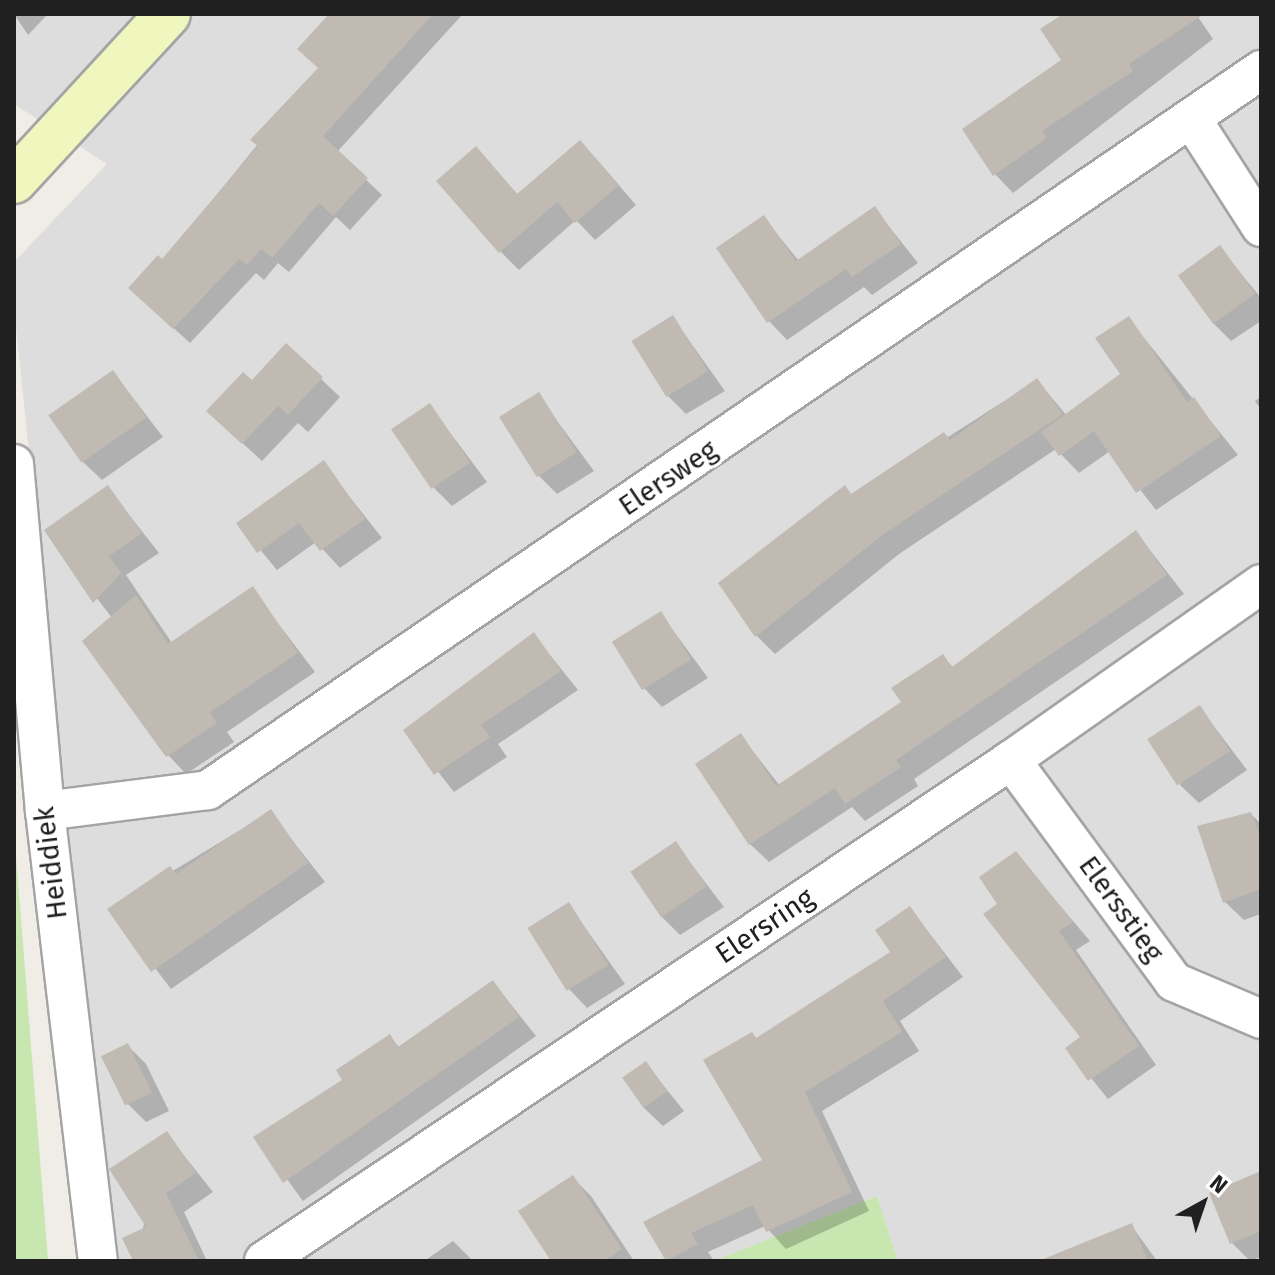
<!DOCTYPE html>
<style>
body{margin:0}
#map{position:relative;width:1275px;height:1275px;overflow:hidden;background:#f0ede7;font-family:"Fira Sans",sans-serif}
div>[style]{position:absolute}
.residential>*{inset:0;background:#ddd}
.grass>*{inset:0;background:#c7e6b0}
.shadow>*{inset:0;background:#0003}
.building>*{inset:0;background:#c0bab3;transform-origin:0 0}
.roads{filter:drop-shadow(2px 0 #a4a4a4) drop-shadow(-2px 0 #a4a4a4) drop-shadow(0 2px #a4a4a4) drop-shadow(0 -2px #a4a4a4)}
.street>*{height:38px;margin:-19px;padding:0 19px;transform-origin:19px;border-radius:19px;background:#fff}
.secondary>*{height:44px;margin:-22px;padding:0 22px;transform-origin:22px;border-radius:22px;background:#eff6be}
span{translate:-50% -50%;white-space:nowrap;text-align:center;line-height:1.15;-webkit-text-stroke:6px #fff;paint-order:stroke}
.street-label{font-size:28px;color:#202020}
.frame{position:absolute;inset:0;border:16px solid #202020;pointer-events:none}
.north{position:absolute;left:1163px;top:1163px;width:80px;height:80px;-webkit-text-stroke:6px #fff;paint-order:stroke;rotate:40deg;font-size:22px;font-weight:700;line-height:32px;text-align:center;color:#202020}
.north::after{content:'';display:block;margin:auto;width:28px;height:36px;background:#202020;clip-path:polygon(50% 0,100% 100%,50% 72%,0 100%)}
</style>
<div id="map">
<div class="residential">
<div style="clip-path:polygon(14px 14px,1261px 14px,1261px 1261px,898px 1261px,877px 1196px,714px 1261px,114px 1261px,14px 308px,14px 262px,107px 164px,14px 104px)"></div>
</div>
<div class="grass">
<div style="clip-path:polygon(14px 843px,15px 843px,48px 1261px,14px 1261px)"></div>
<div style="clip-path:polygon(877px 1196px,898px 1261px,714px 1261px)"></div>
</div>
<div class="shadow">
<div style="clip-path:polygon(14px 14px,48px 14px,28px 35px)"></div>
<div style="clip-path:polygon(332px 14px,462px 15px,337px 152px,382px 195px,350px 230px,336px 217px,289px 272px,278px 263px,264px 280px,256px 273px,190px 343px,146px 303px,162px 262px,320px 68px)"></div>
<div style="clip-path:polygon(1067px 14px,1196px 14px,1213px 39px,1013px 193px,995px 174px,1064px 61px)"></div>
<div style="clip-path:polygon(598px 161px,636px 205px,595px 240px,576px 220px,519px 270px,500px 251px,494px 168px,519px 196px)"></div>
<div style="clip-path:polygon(875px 209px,918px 263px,872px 295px,864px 287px,787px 340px,769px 321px,764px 218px,799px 261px)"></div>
<div style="clip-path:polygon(1220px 248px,1261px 298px,1261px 321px,1231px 341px,1213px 323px)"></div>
<div style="clip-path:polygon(673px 318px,725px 391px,686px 414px,668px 396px)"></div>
<div style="clip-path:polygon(1128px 318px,1238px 455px,1156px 510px,1110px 451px,1079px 473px,1056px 449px,899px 554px,775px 654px,757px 636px,720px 583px,1037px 380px,1067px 416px,1123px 375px)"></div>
<div style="clip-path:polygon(113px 372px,163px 437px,102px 480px,83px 462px)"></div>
<div style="clip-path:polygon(321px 379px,340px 397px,308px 432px,298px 423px,262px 461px,227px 429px,252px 383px)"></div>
<div style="clip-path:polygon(538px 395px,594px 471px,557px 494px,539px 476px)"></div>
<div style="clip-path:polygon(1261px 397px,1261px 410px,1255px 401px)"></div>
<div style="clip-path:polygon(430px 406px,487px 482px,452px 506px,434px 488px)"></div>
<div style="clip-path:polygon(323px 463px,382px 538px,340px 568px,316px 542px,277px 570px,239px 524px)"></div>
<div style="clip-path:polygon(108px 488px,159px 553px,126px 575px,172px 643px,252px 589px,315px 672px,227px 732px,234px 742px,186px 774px,168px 755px,112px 618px,46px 531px)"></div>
<div style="clip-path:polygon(1136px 532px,1184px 594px,914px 779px,918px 786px,865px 821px,852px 807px,769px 862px,750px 844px,741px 736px,780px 786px,904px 703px,942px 656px,954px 668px)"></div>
<div style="clip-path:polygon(661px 614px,708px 678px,662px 707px,644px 688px)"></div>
<div style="clip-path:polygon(534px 635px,578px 690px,498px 744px,507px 757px,454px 792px,406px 731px)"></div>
<div style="clip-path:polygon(1200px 708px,1247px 770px,1199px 803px,1180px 785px)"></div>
<div style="clip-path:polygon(270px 812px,325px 882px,171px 989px,110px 909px)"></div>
<div style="clip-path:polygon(1251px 814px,1261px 824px,1261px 914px,1244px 920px,1225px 902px)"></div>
<div style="clip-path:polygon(676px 844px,724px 907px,680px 935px,662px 917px)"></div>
<div style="clip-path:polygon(1016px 854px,1090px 941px,1076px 950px,1156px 1065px,1108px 1099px,1067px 1048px,1083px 1037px,1000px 905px)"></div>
<div style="clip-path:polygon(569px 905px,625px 984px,587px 1008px,569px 989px)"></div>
<div style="clip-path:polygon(910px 908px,963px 977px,900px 1021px,919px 1051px,822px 1111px,869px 1211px,786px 1249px,765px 1226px,708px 1252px,714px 1261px,669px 1261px,646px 1223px,765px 1161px,757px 1040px,893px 953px)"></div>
<div style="clip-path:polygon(493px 982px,536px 1036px,303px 1201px,256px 1137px,345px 1080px,389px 1037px,400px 1048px)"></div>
<div style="clip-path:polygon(127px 1045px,146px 1064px,169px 1111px,146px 1122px,128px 1104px)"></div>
<div style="clip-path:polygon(646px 1064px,684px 1111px,663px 1126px,644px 1108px)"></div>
<div style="clip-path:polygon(166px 1133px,213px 1192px,184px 1212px,207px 1261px,135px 1261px)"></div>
<div style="clip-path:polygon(1261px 1175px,1261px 1257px,1250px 1261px,1232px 1243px)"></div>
<div style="clip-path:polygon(573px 1178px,591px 1196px,634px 1261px,553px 1261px)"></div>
<div style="clip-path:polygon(1131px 1225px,1157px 1261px,1089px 1261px)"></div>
<div style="clip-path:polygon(453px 1241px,473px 1261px,424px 1261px)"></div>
</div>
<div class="building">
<div style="clip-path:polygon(329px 14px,433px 14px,323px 136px,368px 178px,333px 216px,319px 203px,272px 258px,261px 249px,247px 265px,239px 259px,173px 329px,128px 288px,158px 255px,162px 259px,258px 146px,250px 140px,318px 68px,297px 49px)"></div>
<div style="clip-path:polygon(1063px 14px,1204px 14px,1129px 64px,1133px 71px,1042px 131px,1047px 138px,993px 176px,962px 129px,1061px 60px,1040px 29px)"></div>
<div style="clip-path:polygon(580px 140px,619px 185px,575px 223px,557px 202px,499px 253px,436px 181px,476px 146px,517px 194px)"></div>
<div style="clip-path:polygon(875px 206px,901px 244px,852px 277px,846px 269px,767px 323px,716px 248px,764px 215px,796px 261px)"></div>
<div style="left:1220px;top:245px;width:60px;height:52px;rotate:54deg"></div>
<div style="left:673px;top:315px;width:66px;height:49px;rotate:58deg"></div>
<div style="clip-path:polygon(1129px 316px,1187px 402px,1194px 397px,1221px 436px,1136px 493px,1094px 431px,1059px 456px,1041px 432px,1120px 374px,1095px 338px)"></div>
<div style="clip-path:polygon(286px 343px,323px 377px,288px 415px,278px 406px,242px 444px,206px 411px,243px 372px,252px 380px)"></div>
<div style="left:113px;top:370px;width:58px;height:79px;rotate:55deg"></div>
<div style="clip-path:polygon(1037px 378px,1063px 414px,881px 536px,755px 637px,718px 583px,845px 485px,851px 494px,944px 432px,950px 440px)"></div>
<div style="left:539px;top:392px;width:71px;height:47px;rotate:58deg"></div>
<div style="left:430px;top:403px;width:72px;height:47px;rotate:56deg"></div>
<div style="clip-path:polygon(324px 460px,365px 519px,320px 551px,299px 523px,257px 553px,236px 523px)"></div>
<div style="clip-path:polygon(108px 485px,142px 533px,109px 556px,121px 573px,93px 603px,44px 530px)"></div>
<div style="clip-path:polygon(1136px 530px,1167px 575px,896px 760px,901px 767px,845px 804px,835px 788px,749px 845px,695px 764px,741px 733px,776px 786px,901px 702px,891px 688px,943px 654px,952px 667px)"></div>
<div style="clip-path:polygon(253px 586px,298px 653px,210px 712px,217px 723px,166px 757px,82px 641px,136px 595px,168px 644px)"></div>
<div style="left:661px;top:611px;width:57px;height:58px;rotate:58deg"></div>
<div style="clip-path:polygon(534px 632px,561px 671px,481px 725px,490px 737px,434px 775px,403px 730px)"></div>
<div style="left:1200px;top:705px;width:55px;height:63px;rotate:57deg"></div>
<div style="clip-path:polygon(271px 809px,308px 863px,151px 972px,107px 909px,170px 866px,176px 874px)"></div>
<div style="clip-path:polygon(1251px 812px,1261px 837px,1261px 889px,1223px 903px,1197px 826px)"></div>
<div style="left:676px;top:841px;width:55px;height:55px;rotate:56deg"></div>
<div style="clip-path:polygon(1016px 851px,1073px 922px,1059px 931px,1139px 1046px,1088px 1081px,1065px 1048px,1080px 1037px,983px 914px,997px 904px,979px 877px)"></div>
<div style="left:569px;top:902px;width:74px;height:49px;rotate:58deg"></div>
<div style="clip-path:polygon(910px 906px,946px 957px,883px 1001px,902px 1032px,805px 1092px,852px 1192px,766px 1232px,753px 1205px,691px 1233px,698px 1244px,666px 1261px,643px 1222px,762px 1160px,703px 1060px,752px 1032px,756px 1038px,890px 952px,875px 930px)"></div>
<div style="clip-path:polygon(493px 980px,519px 1017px,283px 1183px,253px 1137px,342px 1080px,336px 1070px,390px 1034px,398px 1047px)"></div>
<div style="left:128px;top:1043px;width:55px;height:30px;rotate:64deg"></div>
<div style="left:646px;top:1061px;width:37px;height:29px;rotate:55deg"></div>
<div style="clip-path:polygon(167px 1131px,196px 1173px,166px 1193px,199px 1261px,133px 1261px,122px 1238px,146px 1227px,109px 1169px)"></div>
<div style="clip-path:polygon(1261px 1171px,1261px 1231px,1230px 1244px,1209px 1193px)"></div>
<div style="clip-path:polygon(573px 1175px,622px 1249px,604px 1261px,551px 1261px,518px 1211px)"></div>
<div style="clip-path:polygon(1132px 1223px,1148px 1261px,1041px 1261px,1041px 1260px)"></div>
</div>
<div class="roads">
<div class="street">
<div style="left:1193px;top:121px;width:126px;rotate:57.3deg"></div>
<div style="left:14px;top:464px;width:348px;rotate:84.9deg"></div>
<div style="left:45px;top:811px;width:453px;rotate:83.3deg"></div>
<div style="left:1011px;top:760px;width:275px;rotate:53.7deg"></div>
<div style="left:1174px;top:982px;width:95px;rotate:23deg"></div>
<div style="left:45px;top:811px;width:164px;rotate:-7.3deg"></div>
<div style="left:208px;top:790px;width:1276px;rotate:-34.36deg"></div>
<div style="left:264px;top:1261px;width:899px;rotate:-33.85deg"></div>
<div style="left:1011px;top:760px;width:306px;rotate:-35.1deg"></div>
</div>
<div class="secondary">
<div style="left:14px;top:181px;width:227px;rotate:-47.3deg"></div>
</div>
</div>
<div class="street-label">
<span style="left:668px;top:478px;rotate:-34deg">Elersweg</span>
<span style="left:51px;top:863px;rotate:-97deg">Heiddiek</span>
<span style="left:1121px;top:909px;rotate:54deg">Elersstieg</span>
<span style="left:765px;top:926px;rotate:-34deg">Elersring</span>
</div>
<div class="frame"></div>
<div class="north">N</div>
</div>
